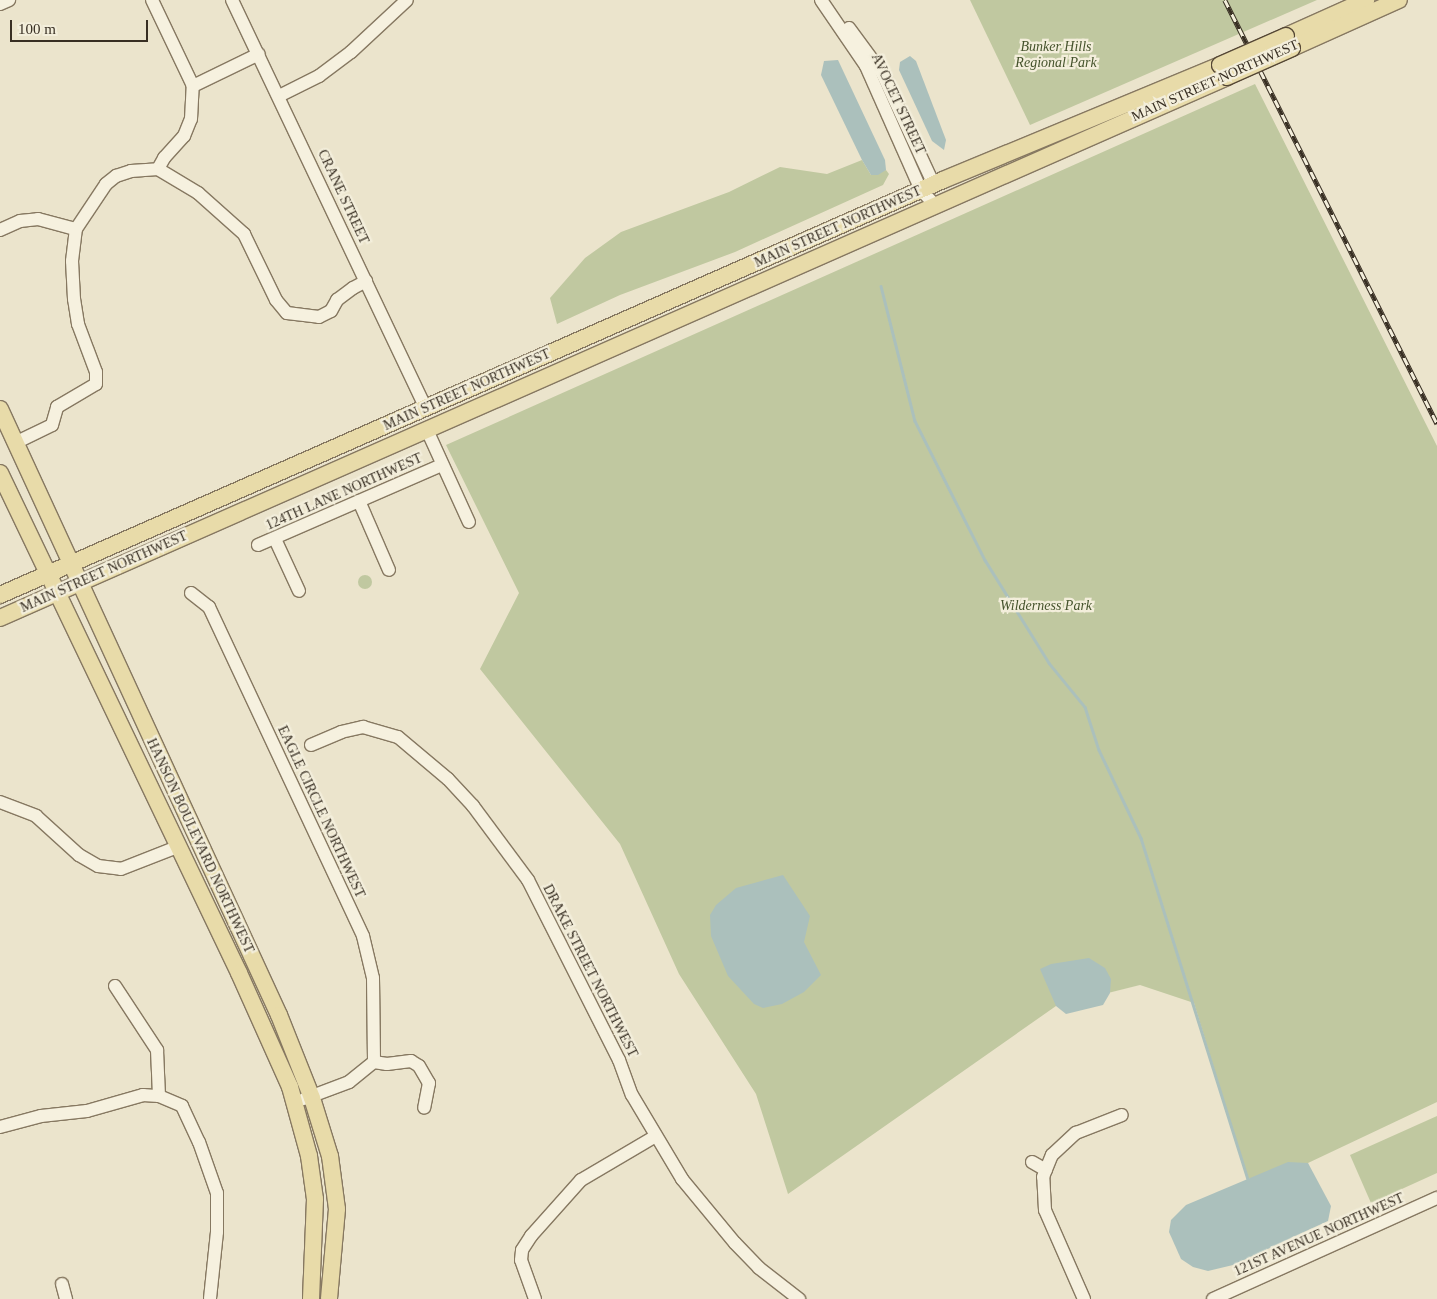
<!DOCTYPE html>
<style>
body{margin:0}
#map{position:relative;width:1437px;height:1299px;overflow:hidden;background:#ebe4cc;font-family:Georgia,serif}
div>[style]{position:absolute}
.green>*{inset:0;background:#c0c8a0}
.round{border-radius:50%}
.water>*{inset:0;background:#abc0bc}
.stream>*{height:2.5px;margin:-1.25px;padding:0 1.25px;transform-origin:1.25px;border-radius:1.25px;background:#abc0bc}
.roads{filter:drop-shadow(1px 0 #867861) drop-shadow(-1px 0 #867861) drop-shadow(0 1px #867861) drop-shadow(0 -1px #867861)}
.minor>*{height:12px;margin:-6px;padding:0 6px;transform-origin:6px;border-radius:6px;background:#f6f1df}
.major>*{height:16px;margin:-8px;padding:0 8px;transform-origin:8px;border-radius:8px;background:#e8dba9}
.rail>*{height:4.5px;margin-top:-2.25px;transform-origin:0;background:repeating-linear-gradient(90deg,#f3eedb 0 8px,#382f23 0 16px);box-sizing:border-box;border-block:1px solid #382f23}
.bridges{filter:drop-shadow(1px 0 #554735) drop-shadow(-1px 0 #554735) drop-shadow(0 1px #554735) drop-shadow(0 -1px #554735)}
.major-bridge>*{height:16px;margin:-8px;padding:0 8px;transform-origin:8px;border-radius:8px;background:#e8dba9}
span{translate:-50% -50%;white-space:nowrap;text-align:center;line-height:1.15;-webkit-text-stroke:4.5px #f3eedb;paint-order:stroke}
.park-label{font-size:14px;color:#45532c;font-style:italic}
.street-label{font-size:14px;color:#382f23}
.scale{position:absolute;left:10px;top:20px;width:138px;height:22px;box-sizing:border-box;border:2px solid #382f23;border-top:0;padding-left:6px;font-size:15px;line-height:18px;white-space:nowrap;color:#382f23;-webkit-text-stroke:4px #f3eedb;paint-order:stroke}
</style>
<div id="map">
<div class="green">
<div style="clip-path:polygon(970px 0,1317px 0,1030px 125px)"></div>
<div style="clip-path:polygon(1255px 84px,1437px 446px,1437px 1102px,1308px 1163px,1248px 1179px,1194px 1003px,1140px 985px,1056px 1006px,788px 1194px,756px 1094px,679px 974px,620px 844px,480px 669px,519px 593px,446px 445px)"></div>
<div style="clip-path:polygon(862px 160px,871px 175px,886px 170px,889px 174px,883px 185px,735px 252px,620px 295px,557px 324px,550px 298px,585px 258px,621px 232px,729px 192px,780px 167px,827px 174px)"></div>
<div class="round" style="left:358px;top:575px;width:14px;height:14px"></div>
<div style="clip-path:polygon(1437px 1116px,1437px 1173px,1371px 1203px,1350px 1155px)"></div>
</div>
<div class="water">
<div style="clip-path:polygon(910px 56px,916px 61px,946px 140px,944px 150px,932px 141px,899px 70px,900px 62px)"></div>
<div style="clip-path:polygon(838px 60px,885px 160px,886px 170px,878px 175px,871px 175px,862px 160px,821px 75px,824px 61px)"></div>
<div style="clip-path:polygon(783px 875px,810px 916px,804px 942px,821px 975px,804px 992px,782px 1004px,763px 1008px,754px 1004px,728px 976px,711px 936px,710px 915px,716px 905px,736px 888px)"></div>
<div style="clip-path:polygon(1089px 958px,1105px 968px,1111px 979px,1110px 993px,1103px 1005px,1066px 1014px,1056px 1006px,1040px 969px,1051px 964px)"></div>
<div style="clip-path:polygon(1288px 1162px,1308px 1163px,1331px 1206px,1328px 1221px,1233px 1265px,1208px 1271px,1193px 1267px,1181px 1259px,1169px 1232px,1171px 1220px,1186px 1205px)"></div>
</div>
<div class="stream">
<div style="left:881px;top:286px;width:139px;rotate:75.9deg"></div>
<div style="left:915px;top:421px;width:156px;rotate:63.3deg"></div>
<div style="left:985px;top:560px;width:121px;rotate:58.1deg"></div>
<div style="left:1049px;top:663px;width:57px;rotate:50.7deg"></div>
<div style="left:1085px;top:707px;width:45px;rotate:72deg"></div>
<div style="left:1099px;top:750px;width:98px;rotate:64.5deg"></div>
<div style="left:1141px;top:838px;width:358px;rotate:72.6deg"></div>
</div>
<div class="roads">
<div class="minor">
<div style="left:152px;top:0;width:95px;rotate:64.5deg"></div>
<div style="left:232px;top:0;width:452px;rotate:64.6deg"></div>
<div style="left:821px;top:0;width:80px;rotate:55.7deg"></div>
<div style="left:866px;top:66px;width:136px;rotate:66.1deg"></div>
<div style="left:921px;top:190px;width:21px;rotate:47deg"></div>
<div style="left:0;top:4px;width:10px;rotate:-24deg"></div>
<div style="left:849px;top:28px;width:56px;rotate:53.7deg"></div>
<div style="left:882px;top:73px;width:123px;rotate:65.1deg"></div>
<div style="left:279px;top:96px;width:45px;rotate:-26.6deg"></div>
<div style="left:319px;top:76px;width:40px;rotate:-37deg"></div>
<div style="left:351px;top:52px;width:76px;rotate:-42.9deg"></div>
<div style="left:158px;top:169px;width:47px;rotate:31deg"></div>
<div style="left:198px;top:193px;width:62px;rotate:41.7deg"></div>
<div style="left:244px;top:234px;width:73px;rotate:64.1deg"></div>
<div style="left:276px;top:300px;width:17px;rotate:50deg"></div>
<div style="left:287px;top:313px;width:32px;rotate:7deg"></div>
<div style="left:319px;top:317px;width:13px;rotate:-27deg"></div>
<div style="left:331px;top:311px;width:13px;rotate:-61deg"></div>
<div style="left:337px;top:300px;width:20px;rotate:-37deg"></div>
<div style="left:353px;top:288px;width:15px;rotate:-28deg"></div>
<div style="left:0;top:230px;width:22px;rotate:-24deg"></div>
<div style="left:20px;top:221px;width:18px;rotate:-6deg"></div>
<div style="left:38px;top:219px;width:39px;rotate:15deg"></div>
<div style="left:76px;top:229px;width:54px;rotate:-56.3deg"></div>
<div style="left:106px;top:184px;width:13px;rotate:-39deg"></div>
<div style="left:116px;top:176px;width:16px;rotate:-18deg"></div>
<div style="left:131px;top:171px;width:27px;rotate:-4deg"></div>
<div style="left:158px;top:169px;width:13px;rotate:-61deg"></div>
<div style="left:164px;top:158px;width:30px;rotate:-48deg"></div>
<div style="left:184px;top:136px;width:18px;rotate:-68deg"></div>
<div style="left:191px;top:119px;width:33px;rotate:-87deg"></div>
<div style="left:193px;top:86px;width:73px;rotate:-25.9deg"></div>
<div style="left:427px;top:430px;width:101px;rotate:65.5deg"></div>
<div style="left:15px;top:443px;width:41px;rotate:-25.9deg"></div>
<div style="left:52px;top:425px;width:19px;rotate:-74deg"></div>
<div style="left:57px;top:407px;width:45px;rotate:-30.5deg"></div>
<div style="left:96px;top:384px;width:12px;rotate:-90deg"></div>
<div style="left:96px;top:372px;width:51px;rotate:-110.6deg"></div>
<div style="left:78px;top:324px;width:25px;rotate:-99deg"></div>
<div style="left:74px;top:299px;width:38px;rotate:-93deg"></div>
<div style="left:72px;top:261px;width:32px;rotate:-83deg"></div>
<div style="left:359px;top:501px;width:75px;rotate:66.5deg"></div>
<div style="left:275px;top:539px;width:57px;rotate:65.2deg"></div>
<div style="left:258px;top:545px;width:201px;rotate:-23.5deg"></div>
<div style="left:191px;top:593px;width:23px;rotate:38deg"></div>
<div style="left:209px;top:607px;width:363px;rotate:64.9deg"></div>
<div style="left:363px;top:936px;width:43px;rotate:76.6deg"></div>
<div style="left:373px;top:978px;width:84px;rotate:89.3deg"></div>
<div style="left:311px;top:745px;width:33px;rotate:-23deg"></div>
<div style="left:341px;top:732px;width:23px;rotate:-13deg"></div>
<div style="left:363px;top:727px;width:36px;rotate:16deg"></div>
<div style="left:398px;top:737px;width:65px;rotate:40deg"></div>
<div style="left:448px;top:779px;width:37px;rotate:47deg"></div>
<div style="left:473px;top:806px;width:92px;rotate:53.4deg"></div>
<div style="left:528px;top:880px;width:202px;rotate:63.2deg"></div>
<div style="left:619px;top:1060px;width:37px;rotate:70deg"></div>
<div style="left:632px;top:1095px;width:98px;rotate:59.2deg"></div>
<div style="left:682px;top:1179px;width:83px;rotate:50.4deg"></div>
<div style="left:735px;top:1243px;width:35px;rotate:46deg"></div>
<div style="left:759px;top:1268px;width:51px;rotate:37.8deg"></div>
<div style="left:0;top:802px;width:39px;rotate:21deg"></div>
<div style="left:36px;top:816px;width:58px;rotate:42.2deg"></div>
<div style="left:79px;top:855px;width:22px;rotate:30deg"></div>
<div style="left:98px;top:866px;width:23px;rotate:7deg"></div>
<div style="left:121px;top:869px;width:60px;rotate:-21.4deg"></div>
<div style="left:115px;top:986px;width:77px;rotate:56.7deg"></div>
<div style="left:157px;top:1050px;width:46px;rotate:87.5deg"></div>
<div style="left:304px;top:1099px;width:48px;rotate:-20.7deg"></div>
<div style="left:349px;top:1082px;width:32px;rotate:-39deg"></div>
<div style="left:374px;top:1062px;width:13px;rotate:9deg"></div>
<div style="left:387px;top:1064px;width:24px;rotate:-7deg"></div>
<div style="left:411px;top:1061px;width:9px;rotate:32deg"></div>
<div style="left:419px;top:1066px;width:20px;rotate:60deg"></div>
<div style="left:429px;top:1083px;width:25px;rotate:101deg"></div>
<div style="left:0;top:1127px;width:42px;rotate:-15deg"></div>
<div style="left:41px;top:1116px;width:46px;rotate:-6.2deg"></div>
<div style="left:87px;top:1111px;width:58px;rotate:-15.9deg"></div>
<div style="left:143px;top:1095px;width:16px;rotate:4deg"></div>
<div style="left:159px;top:1096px;width:25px;rotate:23deg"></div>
<div style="left:182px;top:1106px;width:40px;rotate:65deg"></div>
<div style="left:199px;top:1142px;width:54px;rotate:70.6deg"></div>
<div style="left:217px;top:1193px;width:39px;rotate:90deg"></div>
<div style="left:217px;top:1232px;width:67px;rotate:96deg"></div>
<div style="left:1032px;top:1162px;width:16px;rotate:30deg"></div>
<div style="left:62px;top:1284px;width:16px;rotate:75deg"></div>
<div style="left:535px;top:1299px;width:41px;rotate:-109.7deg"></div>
<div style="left:521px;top:1260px;width:10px;rotate:-84deg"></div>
<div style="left:522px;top:1250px;width:17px;rotate:-57deg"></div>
<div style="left:531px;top:1236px;width:75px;rotate:-48.2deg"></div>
<div style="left:581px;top:1180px;width:85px;rotate:-30.5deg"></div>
<div style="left:1084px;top:1299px;width:97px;rotate:-113.7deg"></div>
<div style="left:1045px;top:1210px;width:33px;rotate:-93deg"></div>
<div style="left:1043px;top:1177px;width:24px;rotate:-68deg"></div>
<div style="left:1052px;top:1155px;width:33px;rotate:-43deg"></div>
<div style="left:1076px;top:1133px;width:49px;rotate:-21.4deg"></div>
<div style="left:1213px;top:1299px;width:246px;rotate:-24.3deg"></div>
</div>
<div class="major">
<div style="left:1286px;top:36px;width:88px;rotate:-24.2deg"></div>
<div style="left:1292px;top:48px;width:117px;rotate:-24.2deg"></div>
<div style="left:0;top:409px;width:667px;rotate:65.28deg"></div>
<div style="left:279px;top:1015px;width:89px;rotate:68.3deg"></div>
<div style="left:312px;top:1098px;width:61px;rotate:72.8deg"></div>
<div style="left:330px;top:1156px;width:53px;rotate:82.5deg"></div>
<div style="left:337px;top:1209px;width:90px;rotate:95.1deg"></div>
<div style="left:0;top:473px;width:554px;rotate:64.45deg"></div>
<div style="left:239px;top:973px;width:125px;rotate:65.9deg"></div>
<div style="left:290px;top:1087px;width:72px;rotate:74.6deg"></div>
<div style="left:309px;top:1156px;width:43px;rotate:82.1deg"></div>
<div style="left:315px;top:1199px;width:100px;rotate:92.3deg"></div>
<div style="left:0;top:595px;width:1030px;rotate:-23.75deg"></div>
<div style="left:943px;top:180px;width:300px;rotate:-22.5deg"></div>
<div style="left:0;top:618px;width:1341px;rotate:-23.79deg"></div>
</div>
</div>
<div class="rail">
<div style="left:1225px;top:0;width:474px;rotate:63.4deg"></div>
</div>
<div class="bridges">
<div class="major-bridge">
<div style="left:1220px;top:65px;width:72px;rotate:-23.7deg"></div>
<div style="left:1227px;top:77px;width:71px;rotate:-24deg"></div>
</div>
</div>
<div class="park-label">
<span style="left:1056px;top:55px">Bunker Hills<br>Regional Park</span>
<span style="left:1046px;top:606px">Wilderness Park</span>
</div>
<div class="street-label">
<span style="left:1215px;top:81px;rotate:-24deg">MAIN STREET NORTHWEST</span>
<span style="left:898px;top:104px;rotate:65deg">AVOCET STREET</span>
<span style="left:343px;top:197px;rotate:65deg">CRANE STREET</span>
<span style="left:838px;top:227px;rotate:-24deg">MAIN STREET NORTHWEST</span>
<span style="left:467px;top:390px;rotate:-24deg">MAIN STREET NORTHWEST</span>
<span style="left:344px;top:492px;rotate:-24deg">124TH LANE NORTHWEST</span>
<span style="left:104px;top:572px;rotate:-24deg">MAIN STREET NORTHWEST</span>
<span style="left:321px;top:812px;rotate:65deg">EAGLE CIRCLE NORTHWEST</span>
<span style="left:200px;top:846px;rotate:65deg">HANSON BOULEVARD NORTHWEST</span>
<span style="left:590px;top:971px;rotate:63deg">DRAKE STREET NORTHWEST</span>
<span style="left:1319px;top:1235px;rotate:-24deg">121ST AVENUE NORTHWEST</span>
</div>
<div class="scale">100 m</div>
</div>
